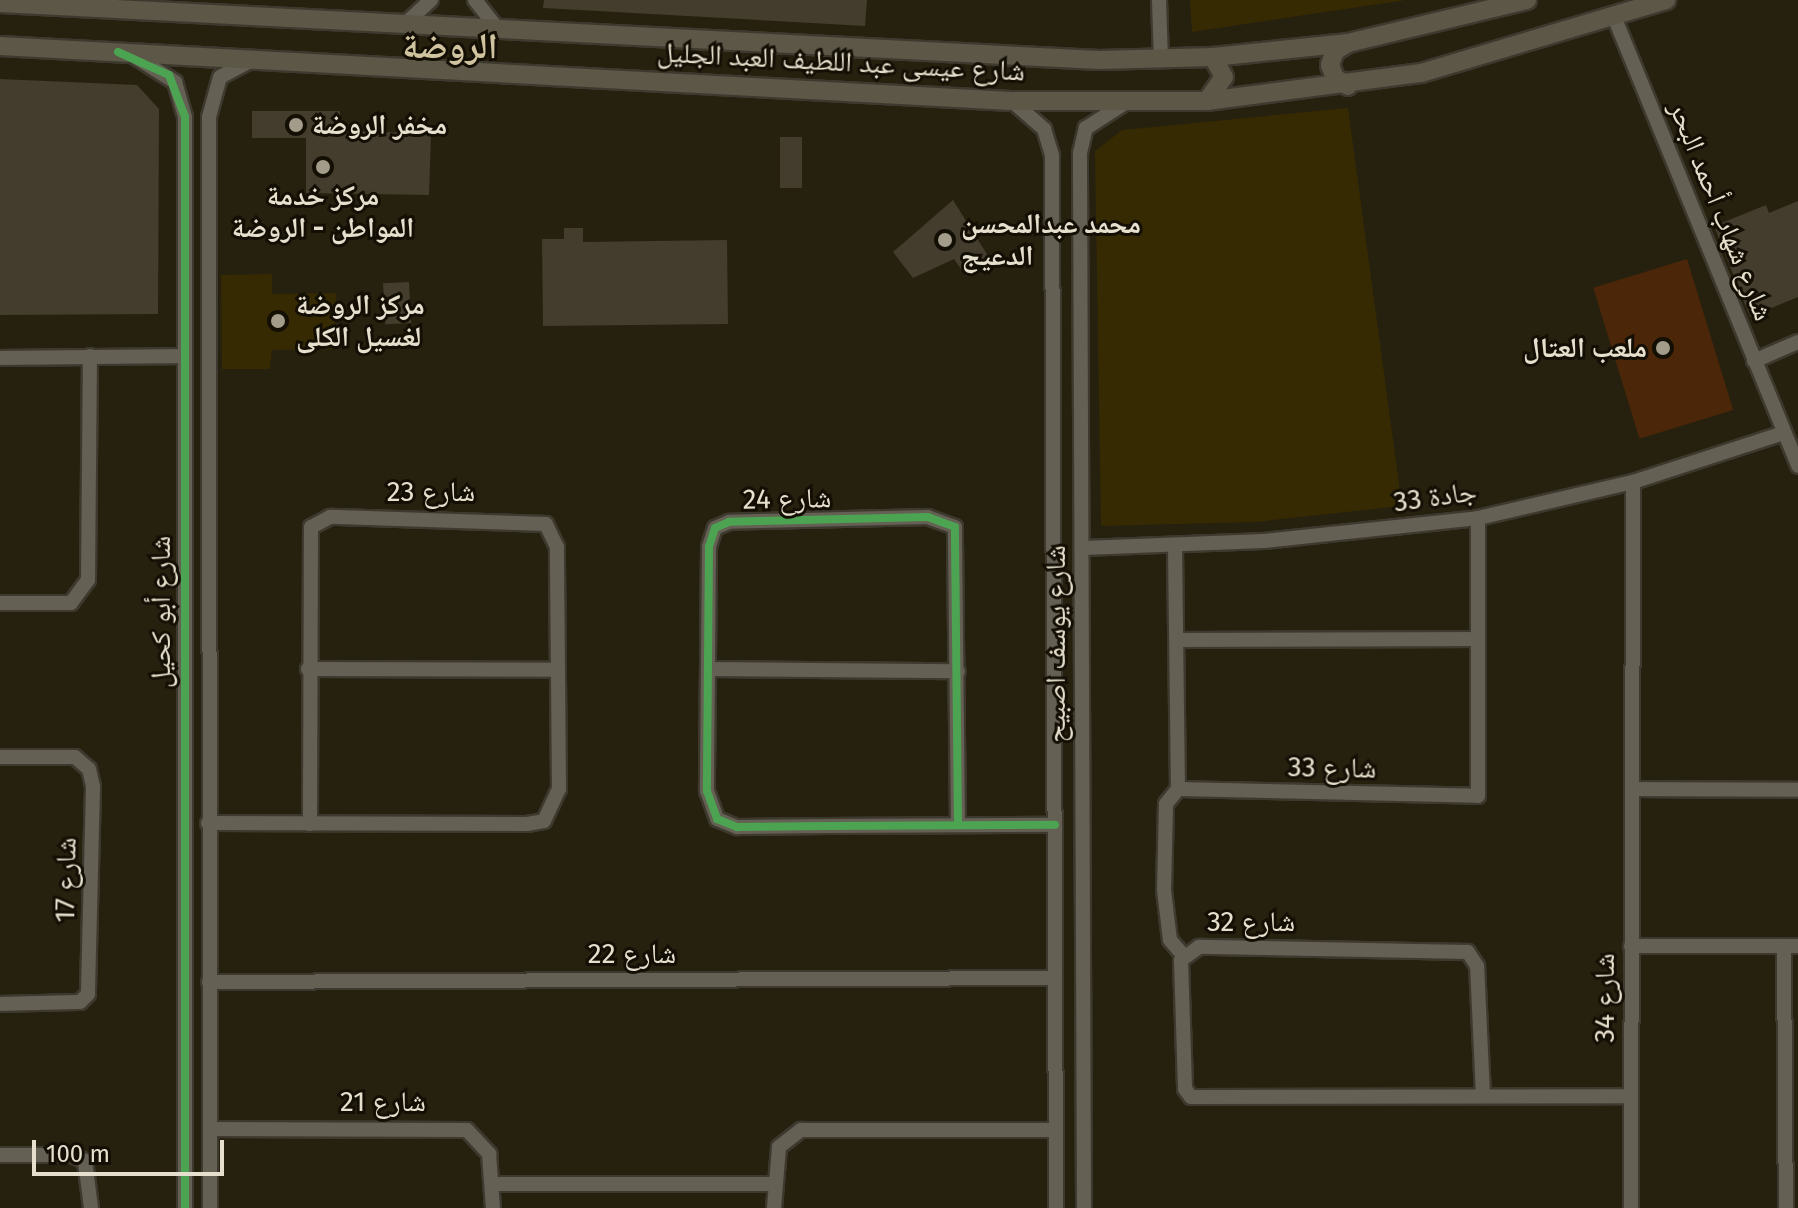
<!DOCTYPE html>
<meta charset="utf-8">
<style>
body{margin:0}
#map{position:relative;width:1798px;height:1208px;overflow:hidden;background:#26200f;font-family:"Fira Sans","Noto Naskh Arabic",sans-serif}
div>[style]{position:absolute}
.built>*{inset:0;background:#362a03}
.green>*{inset:0;background:#4b2608;transform-origin:0 0}
.building>*{inset:0;background:#443c2c;transform-origin:0 0}
.roads{filter:drop-shadow(2px 0 #3e392e) drop-shadow(-2px 0 #3e392e) drop-shadow(0 2px #3e392e) drop-shadow(0 -2px #3e392e)}
.minor>*{height:14px;margin:-7px;padding:0 7px;transform-origin:7px;border-radius:7px;background:#646054}
.major>*{height:18px;margin:-9px;padding:0 9px;transform-origin:9px;border-radius:9px;background:#5c5747}
.cycleway>*{height:8px;margin:-4px;padding:0 4px;transform-origin:4px;border-radius:4px;background:#4ca352}
.dots>*{width:22px;height:22px;translate:-50% -50%;box-sizing:border-box;border:4px solid #140f04;border-radius:50%}
span{translate:-50% -50%;white-space:nowrap;text-align:center;line-height:1.15;-webkit-text-stroke:6px #140f04;paint-order:stroke}
.street-label{font-size:28px;color:#e6dfcd}
.poi-label{font-size:28px;color:#e6dfcd;font-weight:700}
.left{translate:0 -50%;text-align:left}
.right{translate:-100% -50%;text-align:right}
.district-label{font-size:36px;color:#d0c3a0;font-weight:700}
.scale{position:absolute;left:32px;top:1140px;width:192px;height:36px;box-sizing:border-box;border:4px solid #e6dfcd;border-top:0;padding-left:10px;font-size:24px;line-height:28px;white-space:nowrap;color:#e6dfcd;-webkit-text-stroke:6px #140f04;paint-order:stroke}
</style>
<div id="map">
<div class="built">
<div style="clip-path:polygon(1190px 0,1406px 0,1192px 32px)"></div>
<div style="clip-path:polygon(1348px 108px,1402px 506px,1255px 522px,1101px 526px,1095px 151px,1122px 130px)"></div>
<div style="clip-path:polygon(272px 274px,272px 294px,336px 293px,335px 349px,272px 350px,270px 369px,222px 369px,221px 275px)"></div>
</div>
<div class="green">
<div style="left:1687px;top:259px;width:158px;height:98px;rotate:73deg"></div>
</div>
<div class="building">
<div style="clip-path:polygon(544px 0,867px 0,865px 26px,543px 8px)"></div>
<div style="clip-path:polygon(0 79px,137px 85px,159px 109px,158px 314px,0 315px)"></div>
<div style="clip-path:polygon(252px 111px,340px 111px,340px 130px,431px 134px,429px 195px,306px 193px,306px 138px,252px 138px)"></div>
<div style="left:780px;top:137px;width:22px;height:51px"></div>
<div style="clip-path:polygon(953px 200px,990px 259px,966px 276px,954px 259px,913px 278px,893px 252px)"></div>
<div style="clip-path:polygon(1798px 201px,1798px 297px,1750px 317px,1714px 226px,1766px 205px,1769px 213px)"></div>
<div style="clip-path:polygon(564px 228px,583px 228px,583px 242px,727px 240px,728px 324px,543px 326px,542px 239px,564px 239px)"></div>
<div style="left:409px;top:282px;width:41px;height:26px;rotate:87deg"></div>
</div>
<div class="roads">
<div class="minor">
<div style="left:475px;top:0;width:37px;rotate:52deg"></div>
<div style="left:1159px;top:0;width:60px;rotate:88.1deg"></div>
<div style="left:1615px;top:19px;width:483px;rotate:67.7deg"></div>
<div style="left:404px;top:25px;width:37px;rotate:-43deg"></div>
<div style="left:134px;top:56px;width:49px;rotate:32.4deg"></div>
<div style="left:175px;top:82px;width:36px;rotate:74deg"></div>
<div style="left:185px;top:117px;width:1091px;rotate:90deg"></div>
<div style="left:1012px;top:101px;width:43px;rotate:41.2deg"></div>
<div style="left:1044px;top:129px;width:28px;rotate:73deg"></div>
<div style="left:1052px;top:156px;width:1052px;rotate:89.78deg"></div>
<div style="left:0;top:358px;width:182px;rotate:-0.6deg"></div>
<div style="left:1754px;top:361px;width:48px;rotate:-23.4deg"></div>
<div style="left:1175px;top:547px;width:242px;rotate:89.3deg"></div>
<div style="left:1083px;top:548px;width:181px;rotate:-2.2deg"></div>
<div style="left:1264px;top:541px;width:215px;rotate:-6.1deg"></div>
<div style="left:1478px;top:518px;width:159px;rotate:-13.1deg"></div>
<div style="left:1633px;top:482px;width:159px;rotate:-18deg"></div>
<div style="left:0;top:603px;width:71px"></div>
<div style="left:71px;top:603px;width:29px;rotate:-54deg"></div>
<div style="left:88px;top:580px;width:224px;rotate:-89.5deg"></div>
<div style="left:1179px;top:640px;width:299px;rotate:-0.2deg"></div>
<div style="left:308px;top:669px;width:249px;rotate:0.2deg"></div>
<div style="left:709px;top:669px;width:249px;rotate:0.5deg"></div>
<div style="left:0;top:757px;width:75px"></div>
<div style="left:75px;top:757px;width:18px;rotate:41deg"></div>
<div style="left:89px;top:769px;width:18px;rotate:77deg"></div>
<div style="left:93px;top:787px;width:207px;rotate:91.4deg"></div>
<div style="left:88px;top:994px;width:11px;rotate:135deg"></div>
<div style="left:80px;top:1002px;width:80px;rotate:178.6deg"></div>
<div style="left:1178px;top:789px;width:300px;rotate:1.3deg"></div>
<div style="left:1478px;top:796px;width:278px;rotate:-90deg"></div>
<div style="left:1178px;top:789px;width:19px;rotate:129deg"></div>
<div style="left:1166px;top:804px;width:86px;rotate:91.3deg"></div>
<div style="left:1164px;top:890px;width:50px;rotate:83.2deg"></div>
<div style="left:1170px;top:940px;width:20px;rotate:49deg"></div>
<div style="left:1632px;top:789px;width:166px;rotate:0.3deg"></div>
<div style="left:208px;top:823px;width:319px;rotate:0.2deg"></div>
<div style="left:527px;top:824px;width:17px;rotate:-10deg"></div>
<div style="left:544px;top:821px;width:35px;rotate:-65deg"></div>
<div style="left:559px;top:789px;width:242px;rotate:-90.5deg"></div>
<div style="left:557px;top:547px;width:25px;rotate:-116deg"></div>
<div style="left:546px;top:524px;width:216px;rotate:-178.1deg"></div>
<div style="left:330px;top:517px;width:21px;rotate:152deg"></div>
<div style="left:311px;top:527px;width:297px;rotate:90.2deg"></div>
<div style="left:958px;top:825px;width:298px;rotate:-90.6deg"></div>
<div style="left:955px;top:527px;width:29px;rotate:-160deg"></div>
<div style="left:928px;top:517px;width:199px;rotate:178.6deg"></div>
<div style="left:729px;top:522px;width:15px;rotate:157deg"></div>
<div style="left:715px;top:528px;width:20px;rotate:108deg"></div>
<div style="left:709px;top:547px;width:244px;rotate:90.5deg"></div>
<div style="left:707px;top:791px;width:30px;rotate:70deg"></div>
<div style="left:717px;top:819px;width:22px;rotate:22deg"></div>
<div style="left:737px;top:827px;width:90px;rotate:-0.6deg"></div>
<div style="left:827px;top:826px;width:228px;rotate:-0.3deg"></div>
<div style="left:1631px;top:946px;width:167px"></div>
<div style="left:1784px;top:946px;width:262px;rotate:89.6deg"></div>
<div style="left:209px;top:982px;width:846px;rotate:-0.27deg"></div>
<div style="left:1483px;top:1096px;width:130px;rotate:-92.6deg"></div>
<div style="left:1477px;top:966px;width:17px;rotate:-123deg"></div>
<div style="left:1468px;top:952px;width:269px;rotate:-178.9deg"></div>
<div style="left:1199px;top:947px;width:22px;rotate:144deg"></div>
<div style="left:1181px;top:960px;width:129px;rotate:88.2deg"></div>
<div style="left:1185px;top:1089px;width:10px;rotate:53deg"></div>
<div style="left:1191px;top:1097px;width:440px;rotate:-0.1deg"></div>
<div style="left:210px;top:1129px;width:257px;rotate:0.2deg"></div>
<div style="left:467px;top:1130px;width:33px;rotate:47deg"></div>
<div style="left:489px;top:1154px;width:54px;rotate:85.8deg"></div>
<div style="left:0;top:1155px;width:72px"></div>
<div style="left:72px;top:1155px;width:14px;rotate:25deg"></div>
<div style="left:85px;top:1161px;width:47px;rotate:82.7deg"></div>
<div style="left:494px;top:1184px;width:280px"></div>
<div style="left:210px;top:1208px;width:1091px;rotate:-90.05deg"></div>
<div style="left:209px;top:117px;width:41px;rotate:-74.6deg"></div>
<div style="left:220px;top:77px;width:34px;rotate:-28deg"></div>
<div style="left:774px;top:1208px;width:61px;rotate:-85.3deg"></div>
<div style="left:779px;top:1147px;width:28px;rotate:-38deg"></div>
<div style="left:801px;top:1130px;width:255px"></div>
<div style="left:1084px;top:1208px;width:1055px;rotate:-90.22deg"></div>
<div style="left:1080px;top:153px;width:26px;rotate:-77deg"></div>
<div style="left:1086px;top:128px;width:46px;rotate:-32.7deg"></div>
<div style="left:1631px;top:1208px;width:726px;rotate:-89.84deg"></div>
</div>
<div class="major">
<div style="left:0;top:3px;width:1100px;rotate:2.97deg"></div>
<div style="left:1099px;top:60px;width:114px;rotate:-1.5deg"></div>
<div style="left:1213px;top:57px;width:136px;rotate:-5.9deg"></div>
<div style="left:1348px;top:43px;width:184px;rotate:-13.5deg"></div>
<div style="left:1348px;top:43px;width:15px;rotate:148deg"></div>
<div style="left:1335px;top:51px;width:15px;rotate:110deg"></div>
<div style="left:1330px;top:65px;width:14px;rotate:69deg"></div>
<div style="left:1335px;top:78px;width:15px;rotate:32deg"></div>
<div style="left:0;top:46px;width:1012px;rotate:3.11deg"></div>
<div style="left:1011px;top:101px;width:196px"></div>
<div style="left:1207px;top:101px;width:216px;rotate:-7.5deg"></div>
<div style="left:1421px;top:73px;width:256px;rotate:-16.6deg"></div>
<div style="left:1207px;top:101px;width:29px;rotate:-55deg"></div>
<div style="left:1224px;top:77px;width:23px;rotate:-119deg"></div>
</div>
</div>
<div class="cycleway">
<div style="left:118px;top:52px;width:56px;rotate:24.3deg"></div>
<div style="left:169px;top:75px;width:45px;rotate:69.1deg"></div>
<div style="left:185px;top:117px;width:1091px;rotate:90deg"></div>
<div style="left:958px;top:825px;width:298px;rotate:-90.6deg"></div>
<div style="left:955px;top:527px;width:29px;rotate:-160deg"></div>
<div style="left:928px;top:517px;width:199px;rotate:178.6deg"></div>
<div style="left:729px;top:522px;width:15px;rotate:157deg"></div>
<div style="left:715px;top:528px;width:20px;rotate:108deg"></div>
<div style="left:709px;top:547px;width:244px;rotate:90.5deg"></div>
<div style="left:707px;top:791px;width:30px;rotate:70deg"></div>
<div style="left:717px;top:819px;width:22px;rotate:22deg"></div>
<div style="left:737px;top:827px;width:90px;rotate:-0.6deg"></div>
<div style="left:827px;top:826px;width:228px;rotate:-0.3deg"></div>
</div>
<div class="dots">
<div style="left:296px;top:125px;background:#a39c8a"></div>
<div style="left:323px;top:167px;background:#a39c8a"></div>
<div style="left:945px;top:240px;background:#a39c8a"></div>
<div style="left:278px;top:321px;background:#a39c8a"></div>
<div style="left:1663px;top:348px;background:#a39c8a"></div>
</div>
<div class="street-label">
<span style="left:841px;top:62px;rotate:3deg">شارع عيسى عبد اللطيف العبد الجليل</span>
<span style="left:1721px;top:211px;rotate:68deg">شارع شهاب أحمد البحر</span>
<span style="left:431px;top:492px">شارع 23</span>
<span style="left:1435px;top:497px;rotate:-8deg">جادة 33</span>
<span style="left:787px;top:499px;rotate:-1deg">شارع 24</span>
<span style="left:161px;top:612px;rotate:-90deg">شارع أبو كحيل</span>
<span style="left:1056px;top:644px;rotate:-90deg">شارع يوسف اصبيح</span>
<span style="left:1332px;top:768px;rotate:1deg">شارع 33</span>
<span style="left:66px;top:880px;rotate:-89deg">شارع 17</span>
<span style="left:1251px;top:922px">شارع 32</span>
<span style="left:632px;top:954px">شارع 22</span>
<span style="left:1605px;top:998px;rotate:-90deg">شارع 34</span>
<span style="left:383px;top:1102px">شارع 21</span>
</div>
<div class="poi-label">
<span class="left" style="left:312px;top:125px">مخفر الروضة</span>
<span style="left:323px;top:212px">مركز خدمة<br>المواطن - الروضة</span>
<span class="left" style="left:961px;top:240px">محمد عبدالمحسن<br>الدعيج</span>
<span class="left" style="left:296px;top:321px">مركز الروضة<br>لغسيل الكلى</span>
<span class="right" style="left:1647px;top:348px">ملعب العتال</span>
</div>
<div class="district-label">
<span style="left:450px;top:47px">الروضة</span>
</div>
<div class="scale">100 m</div>
</div>
